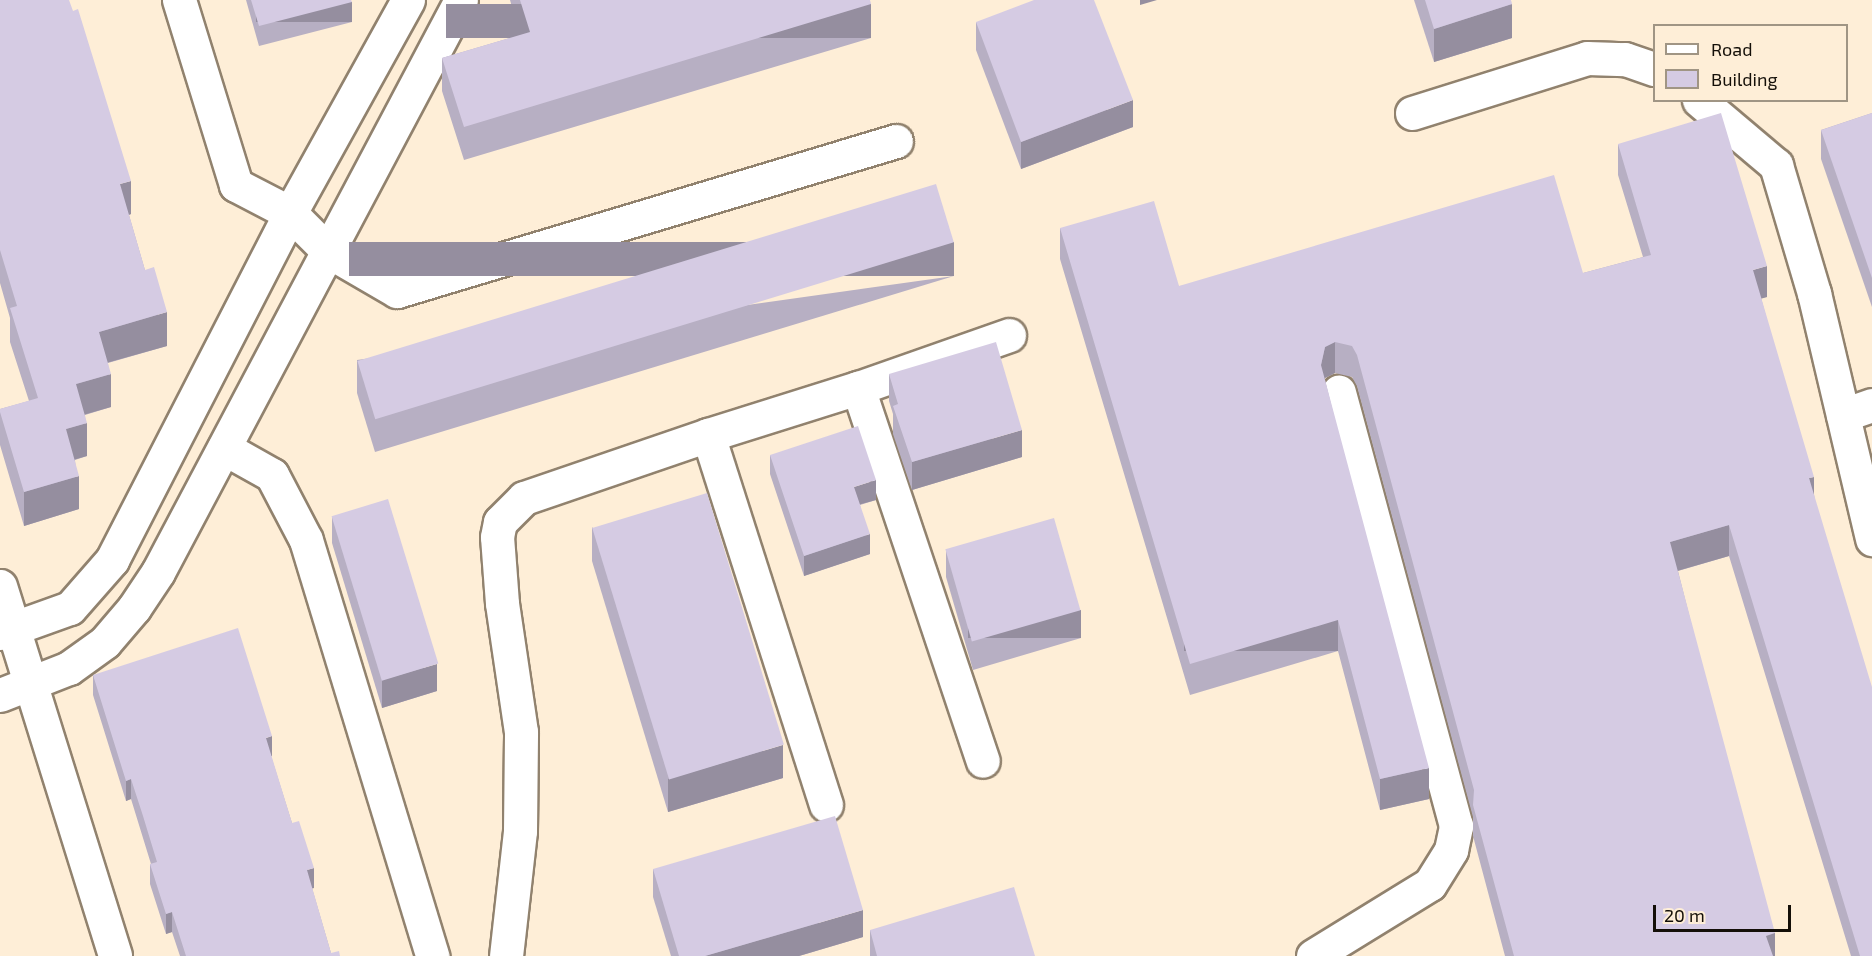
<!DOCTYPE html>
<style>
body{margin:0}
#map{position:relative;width:1872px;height:956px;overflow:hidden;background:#feeed7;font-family:"Exo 2",sans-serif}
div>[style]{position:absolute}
.roads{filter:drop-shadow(2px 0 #91826e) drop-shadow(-2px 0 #91826e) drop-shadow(0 2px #91826e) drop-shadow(0 -2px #91826e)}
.minor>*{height:33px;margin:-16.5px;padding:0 16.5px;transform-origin:16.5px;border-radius:16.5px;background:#fff}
.wall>*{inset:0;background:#b7afc3}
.shaded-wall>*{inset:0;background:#958e9f;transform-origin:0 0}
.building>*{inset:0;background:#d5cbe3;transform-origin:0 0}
span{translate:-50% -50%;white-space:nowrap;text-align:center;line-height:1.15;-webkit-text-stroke:4.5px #feeed7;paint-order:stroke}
.legend{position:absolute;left:1653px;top:24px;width:195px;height:78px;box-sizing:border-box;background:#feeed7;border:2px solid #a09584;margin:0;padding:8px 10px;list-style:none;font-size:18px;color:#140f08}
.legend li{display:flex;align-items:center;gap:12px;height:30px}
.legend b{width:30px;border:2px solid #a09584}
.scale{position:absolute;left:1653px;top:905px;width:138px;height:27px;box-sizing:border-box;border:3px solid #140f08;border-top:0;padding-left:8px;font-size:18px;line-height:21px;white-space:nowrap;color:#140f08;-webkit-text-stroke:4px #feeed7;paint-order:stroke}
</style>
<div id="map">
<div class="roads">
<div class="minor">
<div style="left:408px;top:0;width:244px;rotate:119deg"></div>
<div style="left:290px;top:213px;width:54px;rotate:45deg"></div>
<div style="left:328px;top:251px;width:80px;rotate:30.1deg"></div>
<div style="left:397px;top:291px;width:521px;rotate:-16.73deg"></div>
<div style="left:1699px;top:100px;width:101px;rotate:40.2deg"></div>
<div style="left:1776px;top:165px;width:134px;rotate:73.5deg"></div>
<div style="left:1814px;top:293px;width:253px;rotate:76.7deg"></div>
<div style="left:1412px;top:113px;width:183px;rotate:-17.4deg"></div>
<div style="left:1587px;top:58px;width:38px;rotate:2deg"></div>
<div style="left:1625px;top:59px;width:31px;rotate:19deg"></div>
<div style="left:858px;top:388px;width:160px;rotate:-19.3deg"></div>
<div style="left:1843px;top:415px;width:31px;rotate:-19deg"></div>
<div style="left:708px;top:435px;width:157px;rotate:-17.4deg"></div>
<div style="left:858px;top:388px;width:393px;rotate:71.5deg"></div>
<div style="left:224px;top:448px;width:55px;rotate:29.4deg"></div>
<div style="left:272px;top:475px;width:73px;rotate:62.4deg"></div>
<div style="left:306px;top:540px;width:435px;rotate:73.1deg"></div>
<div style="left:0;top:586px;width:387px;rotate:72.7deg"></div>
<div style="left:0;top:633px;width:74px;rotate:-19.7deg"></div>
<div style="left:70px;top:608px;width:64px;rotate:-48.8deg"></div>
<div style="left:112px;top:560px;width:390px;rotate:-62.8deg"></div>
<div style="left:290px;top:213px;width:61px;rotate:-152.6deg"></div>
<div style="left:236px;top:185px;width:194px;rotate:-107.1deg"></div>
<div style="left:0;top:695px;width:74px;rotate:-21.4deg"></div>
<div style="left:69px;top:668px;width:44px;rotate:-35.8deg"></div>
<div style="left:105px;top:642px;width:45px;rotate:-49.5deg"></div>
<div style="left:134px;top:608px;width:43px;rotate:-56.3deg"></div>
<div style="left:158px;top:572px;width:647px;rotate:-62.09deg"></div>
<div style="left:506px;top:956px;width:126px;rotate:-83.6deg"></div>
<div style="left:520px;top:831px;width:99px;rotate:-89.4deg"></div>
<div style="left:521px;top:732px;width:130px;rotate:-98.4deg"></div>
<div style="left:502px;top:603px;width:66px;rotate:-94.3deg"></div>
<div style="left:497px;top:537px;width:15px;rotate:-79deg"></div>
<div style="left:500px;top:522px;width:34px;rotate:-45deg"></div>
<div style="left:524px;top:498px;width:194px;rotate:-18.9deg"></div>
<div style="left:708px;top:435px;width:388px;rotate:72.3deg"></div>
<div style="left:1313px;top:956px;width:137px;rotate:-31.6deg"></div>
<div style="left:1430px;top:884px;width:40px;rotate:-58deg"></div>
<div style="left:1451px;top:850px;width:25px;rotate:-78deg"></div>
<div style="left:1456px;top:826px;width:450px;rotate:-105.1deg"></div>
</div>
</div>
<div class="wall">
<div style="clip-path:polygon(0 0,131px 214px,129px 215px,167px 346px,108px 363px,111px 407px,85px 415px,87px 456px,75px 460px,79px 509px,24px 526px,0 445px,0 409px,29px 401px,10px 342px,10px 318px,0 283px)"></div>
<div style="clip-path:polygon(246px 0,351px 0,352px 22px,259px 46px)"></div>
<div style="clip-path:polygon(510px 0,870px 0,871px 38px,464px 160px,442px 91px,442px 58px,520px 35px)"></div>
<div style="clip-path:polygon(1414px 0,1511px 0,1512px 38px,1434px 62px)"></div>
<div style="clip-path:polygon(976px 22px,1133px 127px,1021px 169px,976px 50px)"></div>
<div style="clip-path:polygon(1872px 113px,1872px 307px,1821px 159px,1821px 130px)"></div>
<div style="clip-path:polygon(1618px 144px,1767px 297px,1761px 298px,1814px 494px,1872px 956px,1851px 956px,1729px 556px,1678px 571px,1775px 956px,1505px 956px,1473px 836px,1473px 817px,1357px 386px,1352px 377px,1335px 373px,1325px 378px,1325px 380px,1429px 799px,1380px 810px,1338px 651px,1190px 695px,1060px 259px,1060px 228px,1179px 286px,1583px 273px,1643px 257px,1618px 175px)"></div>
<div style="clip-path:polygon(954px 276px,375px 452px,357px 393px,357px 360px)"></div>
<div style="clip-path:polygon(889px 374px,1022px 457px,912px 490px,893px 434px,893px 414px,889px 401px)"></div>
<div style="clip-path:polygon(770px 455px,876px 500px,860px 505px,870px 554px,804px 576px,770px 474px)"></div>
<div style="clip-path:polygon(332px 516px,437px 691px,382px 708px,332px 543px)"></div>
<div style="clip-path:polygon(592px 527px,783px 778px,668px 812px,592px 561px)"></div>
<div style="clip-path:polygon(946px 550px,1081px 638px,973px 670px,946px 577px)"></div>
<div style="clip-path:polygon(93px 675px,272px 756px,271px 756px,292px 823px,314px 888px,312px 888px,331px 953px,340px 956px,180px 956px,172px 932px,166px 934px,150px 884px,150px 864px,151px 864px,131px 799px,126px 801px,93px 695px)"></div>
<div style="clip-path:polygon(653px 869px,863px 937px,799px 956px,671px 956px,653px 897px)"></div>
<div style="clip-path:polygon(870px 930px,1035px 956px,870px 956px)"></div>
</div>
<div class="shaded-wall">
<div style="clip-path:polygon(1140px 0,1157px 0,1140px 5px)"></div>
<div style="left:352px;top:2px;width:20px;height:96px;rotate:90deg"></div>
<div style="left:871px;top:4px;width:34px;height:425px;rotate:90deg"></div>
<div style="clip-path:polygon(1512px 4px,1512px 38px,1434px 62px,1434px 29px)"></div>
<div style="clip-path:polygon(1133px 100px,1133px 127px,1021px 169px,1021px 142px)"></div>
<div style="clip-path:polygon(131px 181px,131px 214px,120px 218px,120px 184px)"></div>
<div style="left:954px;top:242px;width:34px;height:605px;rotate:90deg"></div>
<div style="clip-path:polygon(1767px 266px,1767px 297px,1753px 301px,1753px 270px)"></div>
<div style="clip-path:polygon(167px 312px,167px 346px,99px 365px,99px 332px)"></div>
<div style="clip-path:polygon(1335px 342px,1335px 373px,1325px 378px,1321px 396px,1321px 365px,1325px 347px)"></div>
<div style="clip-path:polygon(111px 374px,111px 407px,76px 417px,76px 384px)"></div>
<div style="clip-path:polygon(87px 423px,87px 456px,66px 462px,66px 429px)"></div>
<div style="clip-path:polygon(1022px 430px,1022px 457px,912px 490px,912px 462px)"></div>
<div style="clip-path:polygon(79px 476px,79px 509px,24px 526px,24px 492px)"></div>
<div style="clip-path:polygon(1814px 477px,1814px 507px,1809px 478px)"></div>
<div style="clip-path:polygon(876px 480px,876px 500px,854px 506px,854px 487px)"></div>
<div style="clip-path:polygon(1729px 525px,1729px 556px,1670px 573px,1670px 542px)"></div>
<div style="clip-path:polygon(870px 534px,870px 554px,804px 576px,804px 556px)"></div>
<div style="left:1081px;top:610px;width:28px;height:113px;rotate:90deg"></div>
<div style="left:1338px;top:620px;width:31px;height:154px;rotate:90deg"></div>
<div style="clip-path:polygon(437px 664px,437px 691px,382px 708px,382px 680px)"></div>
<div style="clip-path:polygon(272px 736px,272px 756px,266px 758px,266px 738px)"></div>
<div style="clip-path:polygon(783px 745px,783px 778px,668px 812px,668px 779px)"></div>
<div style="clip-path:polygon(1429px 768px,1429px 799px,1380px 810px,1380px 779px)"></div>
<div style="clip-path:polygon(131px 779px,131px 799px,126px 801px,126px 781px)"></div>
<div style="clip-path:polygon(314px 868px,314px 888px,307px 890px,307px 870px)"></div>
<div style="clip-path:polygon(863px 910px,863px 937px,799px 956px,705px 956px)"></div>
<div style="clip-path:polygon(172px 912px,172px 932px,166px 934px,166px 914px)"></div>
<div style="left:1775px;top:933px;width:23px;height:9px;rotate:90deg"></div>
</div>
<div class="building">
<div style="clip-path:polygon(0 0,69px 0,73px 11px,78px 9px,131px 181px,120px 184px,145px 270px,154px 267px,167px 312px,99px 332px,111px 374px,76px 384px,87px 423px,66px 429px,79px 476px,24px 492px,0 412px,0 409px,38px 398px,10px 308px,17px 306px,0 250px)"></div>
<div style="clip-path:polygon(251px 0,351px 0,352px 2px,259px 26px)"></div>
<div style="clip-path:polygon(520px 0,870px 0,871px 4px,464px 127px,442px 58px,530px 32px)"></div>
<div style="clip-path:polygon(1034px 0,1094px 0,1133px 100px,1021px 142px,976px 22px)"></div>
<div style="clip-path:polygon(1425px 0,1511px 0,1512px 4px,1434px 29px)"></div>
<div style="clip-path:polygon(1721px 113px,1767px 266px,1753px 270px,1814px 477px,1809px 478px,1872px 687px,1872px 956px,1860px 956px,1729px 525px,1670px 542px,1775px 933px,1766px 936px,1773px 956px,1514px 956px,1473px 805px,1474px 790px,1357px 355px,1352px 346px,1335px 342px,1325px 347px,1321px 365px,1429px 768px,1380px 779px,1338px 620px,1190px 664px,1060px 228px,1154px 201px,1179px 286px,1554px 175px,1583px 273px,1651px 255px,1618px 144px)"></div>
<div style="clip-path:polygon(1872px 113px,1872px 278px,1821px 130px)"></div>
<div style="left:936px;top:184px;width:61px;height:605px;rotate:73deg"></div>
<div style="clip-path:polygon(996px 342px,1022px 430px,912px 462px,893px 406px,898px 404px,889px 374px)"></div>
<div style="clip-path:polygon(858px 426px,876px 480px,854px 487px,870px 534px,804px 556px,770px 455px)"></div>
<div style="left:707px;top:493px;width:263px;height:120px;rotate:73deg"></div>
<div style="left:388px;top:499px;width:172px;height:59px;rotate:73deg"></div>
<div style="left:1054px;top:518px;width:96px;height:113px;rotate:74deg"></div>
<div style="clip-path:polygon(238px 628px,272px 736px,266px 738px,292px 823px,299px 821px,314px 868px,307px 870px,331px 953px,339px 951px,340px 956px,186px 956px,172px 912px,166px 914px,150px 864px,157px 862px,143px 816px,131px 779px,126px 781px,93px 675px)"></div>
<div style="clip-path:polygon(835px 816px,863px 910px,705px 956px,679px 956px,653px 869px)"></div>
<div style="clip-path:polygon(1014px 887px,1035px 956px,877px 956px,870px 930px)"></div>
</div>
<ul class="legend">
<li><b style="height:8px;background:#fff"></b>Road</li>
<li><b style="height:16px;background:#d5cbe3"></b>Building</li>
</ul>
<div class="scale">20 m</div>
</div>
